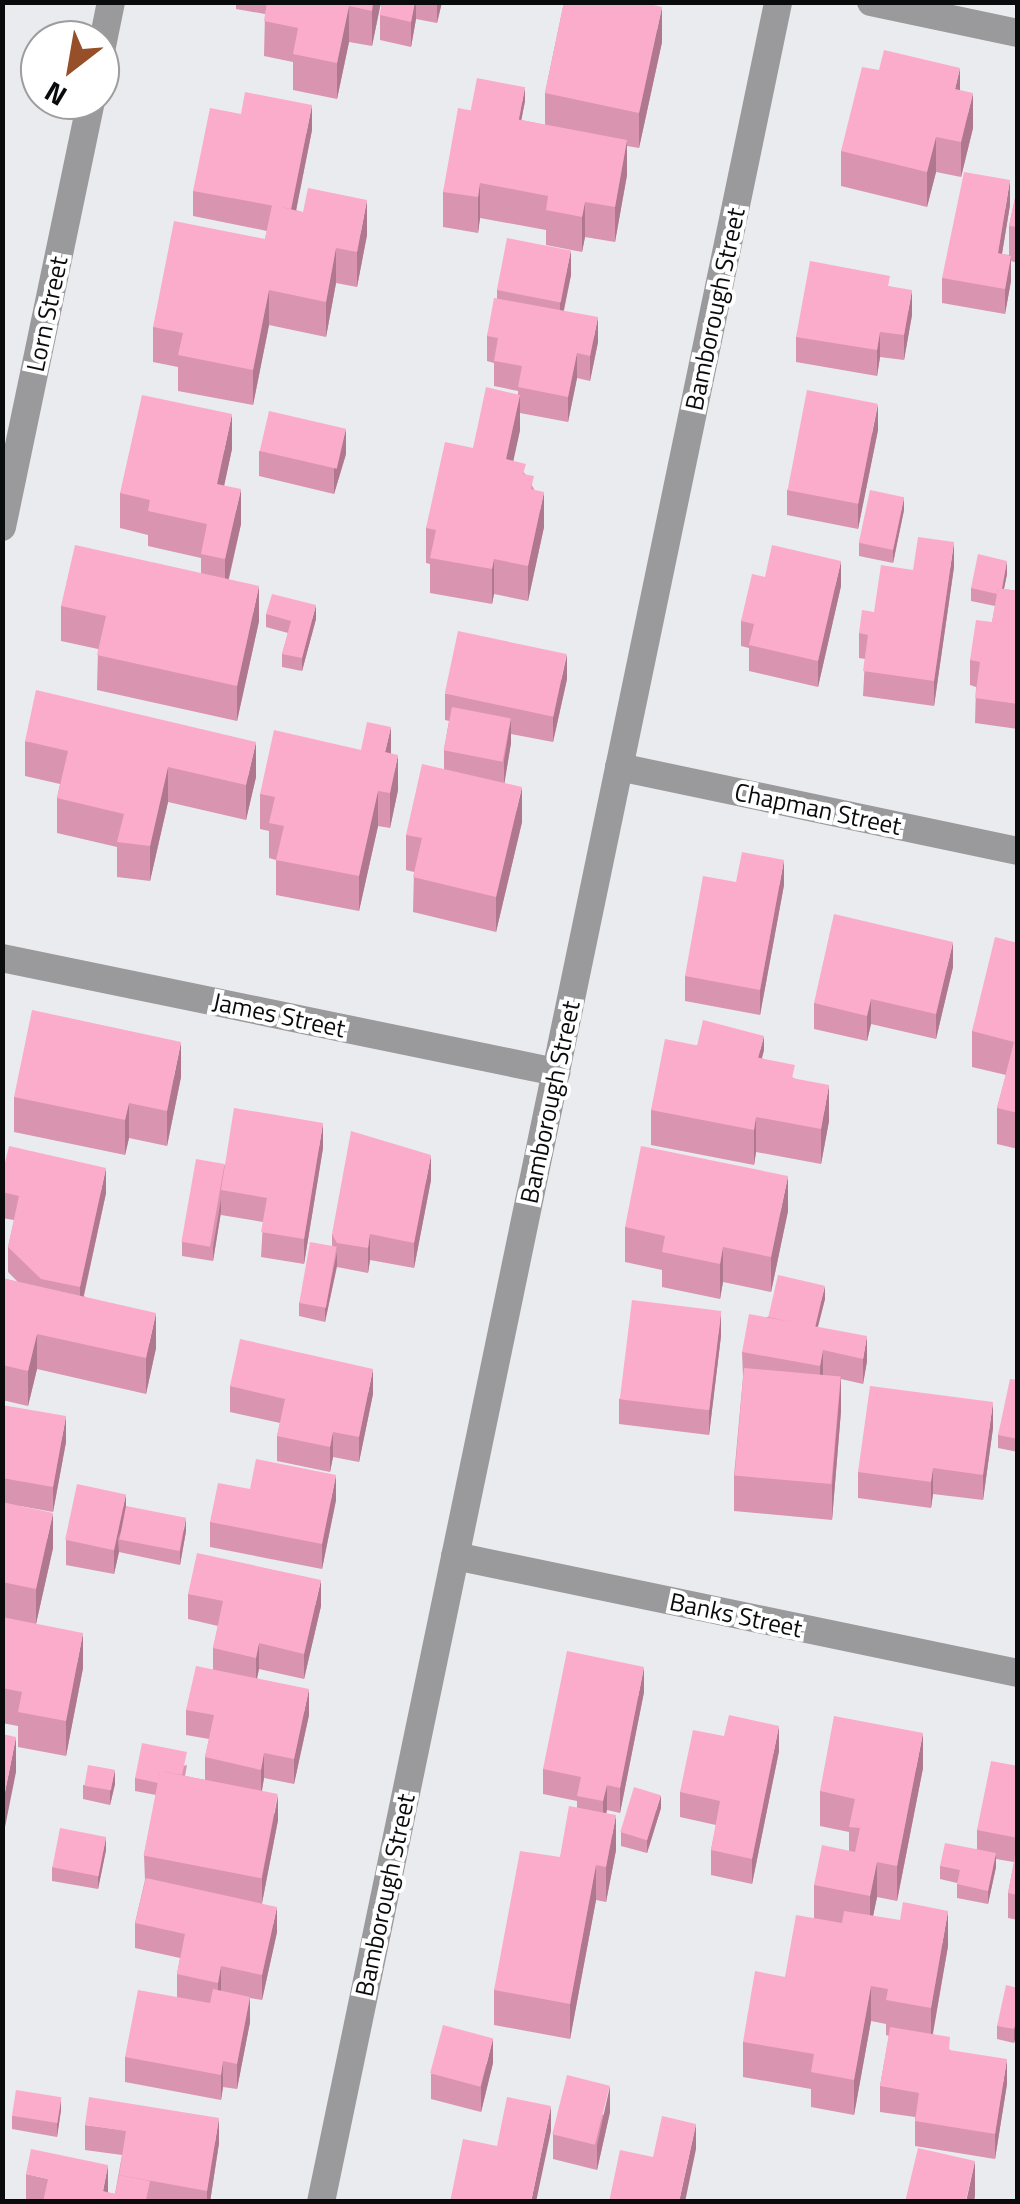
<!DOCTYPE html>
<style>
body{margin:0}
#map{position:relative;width:1020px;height:2204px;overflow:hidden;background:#e9ebee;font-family:"Titillium Web",sans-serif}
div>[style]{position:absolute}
.minor>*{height:28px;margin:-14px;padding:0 14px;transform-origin:14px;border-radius:14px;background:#9a999b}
.wall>*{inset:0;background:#d994af}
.shaded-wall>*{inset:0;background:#b0788e}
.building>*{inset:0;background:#fcaccb;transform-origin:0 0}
span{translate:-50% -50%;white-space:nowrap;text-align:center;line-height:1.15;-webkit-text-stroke:8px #fff;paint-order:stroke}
.street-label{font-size:25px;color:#0a0b0c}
.frame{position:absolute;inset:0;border:5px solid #0a0b0c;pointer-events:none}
.north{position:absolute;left:20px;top:20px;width:100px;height:100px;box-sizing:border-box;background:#fff;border:2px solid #9d9d9e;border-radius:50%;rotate:211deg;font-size:28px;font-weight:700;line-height:40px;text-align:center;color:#0a0b0c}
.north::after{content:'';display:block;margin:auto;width:35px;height:45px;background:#964f28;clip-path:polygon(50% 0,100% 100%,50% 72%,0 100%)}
</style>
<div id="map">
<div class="minor">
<div style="left:871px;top:2px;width:150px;rotate:11.9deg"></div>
<div style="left:100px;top:56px;width:55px;rotate:-78.5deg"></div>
<div style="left:2px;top:527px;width:436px;rotate:-78.2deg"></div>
<div style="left:619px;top:767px;width:408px;rotate:11.9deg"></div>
<div style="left:2px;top:958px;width:566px;rotate:11.63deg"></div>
<div style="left:455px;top:1556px;width:575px;rotate:11.74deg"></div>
<div style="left:321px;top:2202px;width:2247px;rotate:-78.26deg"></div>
</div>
<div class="wall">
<div style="clip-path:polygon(236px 2px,381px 2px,372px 46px,349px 42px,337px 99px,293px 90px,293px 62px,264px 56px,265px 14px,236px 9px)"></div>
<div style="clip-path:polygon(382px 2px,442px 2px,437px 23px,416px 19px,411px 47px,380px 40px,380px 15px)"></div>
<div style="clip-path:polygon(564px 2px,646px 2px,662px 42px,639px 148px,627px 146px,627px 175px,615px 242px,585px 237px,582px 252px,546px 245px,546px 230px,480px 218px,478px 233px,443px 227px,443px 192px,471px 111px,525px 101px,521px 120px,545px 125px,545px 93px)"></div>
<div style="clip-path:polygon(960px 90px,973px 128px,961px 177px,936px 172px,927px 207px,841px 186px,841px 151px)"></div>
<div style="clip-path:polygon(312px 130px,296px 210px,367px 235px,357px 287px,336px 283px,326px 337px,269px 325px,253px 405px,178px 391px,178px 367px,153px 362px,153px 327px,265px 239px,267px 231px,193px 216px,193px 191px)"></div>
<div style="clip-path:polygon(1018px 184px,1018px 263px,1011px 261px,1011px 281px,1005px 314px,942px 303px,942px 278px,1010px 205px,1002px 254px,1009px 255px,1009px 226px)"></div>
<div style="clip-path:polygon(571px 275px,564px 311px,598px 342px,590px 381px,577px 378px,568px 422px,520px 413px,520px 430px,513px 461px,526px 475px,534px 489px,544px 527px,528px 601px,494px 594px,492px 604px,430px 593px,430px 564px,426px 563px,426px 528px,473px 448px,518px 394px,518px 391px,494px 386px,494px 363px,487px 361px,487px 336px,497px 298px,497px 290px)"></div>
<div style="clip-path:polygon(890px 286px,912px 315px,904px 360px,880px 357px,877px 376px,796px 362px,796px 337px)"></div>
<div style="clip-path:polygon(878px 430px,858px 529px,787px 515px,787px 490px)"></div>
<div style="clip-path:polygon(232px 449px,224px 485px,241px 524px,229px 579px,259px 621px,237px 721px,97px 690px,98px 649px,61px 641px,61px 606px,201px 573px,201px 558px,148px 546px,148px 535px,120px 528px,120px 493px)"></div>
<div style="clip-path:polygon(259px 451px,346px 454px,334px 494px,259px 476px)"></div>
<div style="clip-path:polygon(904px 510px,893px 563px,859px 556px,859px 543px)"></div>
<div style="clip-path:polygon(954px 567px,934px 706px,863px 696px,865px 659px,859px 658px,859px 633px,874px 612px,913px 570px)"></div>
<div style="clip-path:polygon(1007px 574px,1004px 589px,1018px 591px,1018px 729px,975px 723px,976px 687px,970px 685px,970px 660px,992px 622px,995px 606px,971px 601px,971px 588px)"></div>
<div style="clip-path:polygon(765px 577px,841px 586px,818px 687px,749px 671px,749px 648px,741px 646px,741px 621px)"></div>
<div style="clip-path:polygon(266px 614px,316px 619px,302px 671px,282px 667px,282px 654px,288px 633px,266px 627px)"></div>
<div style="clip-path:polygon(567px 679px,553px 742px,511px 734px,511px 743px,504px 783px,522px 822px,496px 932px,413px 912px,414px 872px,406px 870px,406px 835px,444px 769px,444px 750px,449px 721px,445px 720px,445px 694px)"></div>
<div style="clip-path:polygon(25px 741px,256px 777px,246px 820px,168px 802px,150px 881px,117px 877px,117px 847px,57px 833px,57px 798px,60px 784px,25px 776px)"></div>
<div style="clip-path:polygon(361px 750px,391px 753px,398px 790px,390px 828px,378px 826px,359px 911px,276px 895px,276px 860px,269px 858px,269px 831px,260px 829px,260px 794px)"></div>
<div style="clip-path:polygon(736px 882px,784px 885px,760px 1015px,685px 1001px,685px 976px)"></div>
<div style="clip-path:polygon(1018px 943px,1018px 1149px,997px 1144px,997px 1108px,1006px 1075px,972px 1067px,972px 1031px)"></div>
<div style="clip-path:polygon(953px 967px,936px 1039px,871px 1024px,867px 1041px,814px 1029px,814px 1003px)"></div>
<div style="clip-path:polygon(697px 1045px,764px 1050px,762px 1058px,795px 1079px,829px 1121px,821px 1164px,756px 1152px,754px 1165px,651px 1145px,651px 1110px)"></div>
<div style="clip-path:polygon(181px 1077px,167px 1146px,129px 1138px,125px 1155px,14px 1132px,14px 1097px)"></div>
<div style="clip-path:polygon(323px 1148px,304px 1264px,261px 1257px,263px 1222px,221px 1215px,221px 1212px,213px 1261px,182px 1256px,182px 1242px,225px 1164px)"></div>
<div style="clip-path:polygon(2px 1175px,106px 1193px,84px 1296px,156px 1348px,146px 1394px,37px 1369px,28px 1406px,2px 1400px,2px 1278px,18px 1282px,8px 1272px,8px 1247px,14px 1220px,2px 1218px)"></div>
<div style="clip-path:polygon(431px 1180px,414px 1268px,370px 1260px,368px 1273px,337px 1267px,325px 1322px,299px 1316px,299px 1303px,332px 1246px,332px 1234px)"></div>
<div style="clip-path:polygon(788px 1211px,771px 1292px,723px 1282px,720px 1299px,662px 1287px,662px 1270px,625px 1262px,625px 1227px)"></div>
<div style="clip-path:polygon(825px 1299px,818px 1327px,867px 1361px,863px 1384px,841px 1379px,841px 1411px,832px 1520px,734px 1511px,734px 1476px,743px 1377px,742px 1352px,767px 1317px)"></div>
<div style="clip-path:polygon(721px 1336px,709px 1435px,619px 1424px,619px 1399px)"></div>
<div style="clip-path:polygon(1018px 1380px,1018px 1452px,998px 1448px,998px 1435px)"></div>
<div style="clip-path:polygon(230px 1386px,373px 1394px,359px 1462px,333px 1457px,330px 1472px,277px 1461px,277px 1436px,280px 1423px,230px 1412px)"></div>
<div style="clip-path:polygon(2px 1405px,66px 1442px,53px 1512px,20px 1506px,53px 1548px,36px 1624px,83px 1668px,66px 1756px,18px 1747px,18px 1726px,2px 1723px)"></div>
<div style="clip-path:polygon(993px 1428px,983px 1500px,933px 1494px,931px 1508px,858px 1498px,858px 1472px)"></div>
<div style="clip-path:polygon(336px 1500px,322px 1569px,210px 1547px,210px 1522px)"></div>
<div style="clip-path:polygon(126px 1506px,186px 1531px,180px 1565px,119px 1552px,114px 1574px,66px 1565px,66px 1540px)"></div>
<div style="clip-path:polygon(188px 1594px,321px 1606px,304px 1679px,259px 1669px,257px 1678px,309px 1715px,294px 1784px,264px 1778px,262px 1791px,278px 1820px,262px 1903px,277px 1932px,262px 2000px,250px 1998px,250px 2022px,237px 2089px,223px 2087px,221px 2100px,125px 2082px,125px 2057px,177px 1997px,177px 1974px,180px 1958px,135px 1948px,135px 1923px,145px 1880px,144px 1855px,156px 1795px,135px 1791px,135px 1778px,187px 1765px,185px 1776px,205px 1780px,205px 1757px,209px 1739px,186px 1735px,186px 1710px,213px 1669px,213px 1648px,218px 1626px,188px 1619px)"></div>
<div style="clip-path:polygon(644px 1692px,620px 1813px,607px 1810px,606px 1813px,616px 1850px,606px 1902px,596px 1900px,570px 2039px,494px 2025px,494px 1990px,560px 1857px,577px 1807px,577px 1801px,543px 1794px,543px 1769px)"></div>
<div style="clip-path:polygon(779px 1751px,752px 1884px,711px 1875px,711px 1850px,716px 1825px,680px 1817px,680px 1792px)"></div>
<div style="clip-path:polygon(1018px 1766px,1018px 1920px,1008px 1918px,1008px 1893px,1014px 1862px,996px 1859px,996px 1867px,988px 1904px,957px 1898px,957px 1883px,940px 1879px,940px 1866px,977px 1849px,977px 1830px)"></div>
<div style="clip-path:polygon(923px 1768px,897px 1901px,877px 1897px,873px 1916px,948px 1946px,933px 2034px,950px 2050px,1007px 2084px,995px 2159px,915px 2146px,915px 2117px,880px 2112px,880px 2086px,889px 2036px,886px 2035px,886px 2024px,871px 2021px,854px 2115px,811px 2107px,811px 2089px,743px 2077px,743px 2042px,785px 1977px,814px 1918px,814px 1885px,849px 1851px,849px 1832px,820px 1826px,820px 1791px)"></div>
<div style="clip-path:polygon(115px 1784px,110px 1805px,83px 1799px,83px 1785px)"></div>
<div style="clip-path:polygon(661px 1808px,647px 1853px,621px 1846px,621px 1832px)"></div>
<div style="clip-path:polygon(106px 1850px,98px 1889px,52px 1881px,52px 1867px)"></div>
<div style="clip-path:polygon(1018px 1988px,1018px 2027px,1014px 2043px,997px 2039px,997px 2026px)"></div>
<div style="clip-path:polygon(493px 2063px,481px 2112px,431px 2099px,431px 2074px)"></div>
<div style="clip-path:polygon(61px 2110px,57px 2137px,12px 2129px,12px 2116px)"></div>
<div style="clip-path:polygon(610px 2112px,597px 2170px,553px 2159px,553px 2134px)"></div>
<div style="clip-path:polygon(85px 2125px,219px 2143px,210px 2202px,26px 2202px,26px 2174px,115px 2194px,122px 2155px,85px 2150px)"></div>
</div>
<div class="shaded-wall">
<div style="clip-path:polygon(373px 2px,381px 2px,372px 46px,372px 11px)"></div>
<div style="clip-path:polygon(415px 2px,416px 2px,416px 19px,411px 47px,411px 22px)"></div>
<div style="clip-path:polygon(437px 2px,442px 2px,437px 23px)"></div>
<div style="clip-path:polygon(349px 6px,349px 42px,337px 99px,337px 63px)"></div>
<div style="clip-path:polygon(662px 7px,662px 42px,639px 148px,639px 113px)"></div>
<div style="clip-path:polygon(960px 68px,960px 104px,955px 89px)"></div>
<div style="clip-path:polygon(525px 87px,525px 101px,516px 148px,516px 134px)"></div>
<div style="clip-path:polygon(973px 93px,973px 128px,961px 177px,961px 142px)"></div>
<div style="clip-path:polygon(312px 105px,312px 130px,291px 236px,291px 210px)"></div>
<div style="clip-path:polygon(936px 137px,936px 172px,927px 207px,927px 172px)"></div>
<div style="clip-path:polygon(627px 140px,627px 175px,615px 242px,615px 207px)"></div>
<div style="clip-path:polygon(1010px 180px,1010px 205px,998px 278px,998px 253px)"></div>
<div style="clip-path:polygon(480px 183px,480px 218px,478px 233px,478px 197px)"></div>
<div style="clip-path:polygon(367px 200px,367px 235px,357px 287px,357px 252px)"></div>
<div style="clip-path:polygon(585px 202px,585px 237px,582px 252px,582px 217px)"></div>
<div style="clip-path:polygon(336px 248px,336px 283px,326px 337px,326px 302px)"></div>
<div style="clip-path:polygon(571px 250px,571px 275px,560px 327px,560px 302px)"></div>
<div style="clip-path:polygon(1011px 256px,1011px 281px,1005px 314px,1005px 289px)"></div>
<div style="clip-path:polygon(269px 290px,269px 325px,253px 405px,253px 370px)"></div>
<div style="clip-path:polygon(912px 290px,912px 315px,904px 360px,904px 335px)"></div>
<div style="clip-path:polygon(598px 317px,598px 342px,590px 381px,590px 356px)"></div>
<div style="clip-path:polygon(880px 332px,880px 357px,877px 376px,877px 350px)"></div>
<div style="clip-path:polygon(577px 353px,577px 378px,568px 422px,568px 397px)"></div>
<div style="clip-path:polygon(520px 395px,520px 430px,506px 495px,506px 459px)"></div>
<div style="clip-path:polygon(878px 404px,878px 430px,858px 529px,858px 504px)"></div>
<div style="clip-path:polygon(232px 414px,232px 449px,217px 519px,217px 484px)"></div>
<div style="clip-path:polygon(346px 429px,346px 454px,334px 494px,334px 469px)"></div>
<div style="clip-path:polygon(241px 489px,241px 524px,225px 594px,225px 559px)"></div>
<div style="clip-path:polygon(544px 492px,544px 527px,528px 601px,528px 566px)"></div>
<div style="clip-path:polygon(904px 497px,904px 510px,893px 563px,893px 550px)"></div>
<div style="clip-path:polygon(954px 542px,954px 567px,934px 706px,934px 681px)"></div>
<div style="clip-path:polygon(494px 559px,494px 594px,492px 604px,492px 569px)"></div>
<div style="clip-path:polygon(841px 561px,841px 586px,818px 687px,818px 661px)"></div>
<div style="clip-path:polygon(1007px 561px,1007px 574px,1000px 608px,1000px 594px)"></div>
<div style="clip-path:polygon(259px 586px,259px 621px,237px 721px,237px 686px)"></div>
<div style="clip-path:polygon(316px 605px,316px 619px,302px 671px,302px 658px)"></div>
<div style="clip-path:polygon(567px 654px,567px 679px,553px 742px,553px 717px)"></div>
<div style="clip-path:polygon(511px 718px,511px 743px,504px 786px,504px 761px)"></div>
<div style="clip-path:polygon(391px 727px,391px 762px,385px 752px)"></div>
<div style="clip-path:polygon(256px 742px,256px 777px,246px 820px,246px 785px)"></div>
<div style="clip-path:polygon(398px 755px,398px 790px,390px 828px,390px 793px)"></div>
<div style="clip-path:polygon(168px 767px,168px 802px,150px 881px,150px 846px)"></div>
<div style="clip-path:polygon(522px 787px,522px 822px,496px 932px,496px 897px)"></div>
<div style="clip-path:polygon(378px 791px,378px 826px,359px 911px,359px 876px)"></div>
<div style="clip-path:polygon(784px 860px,784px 885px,760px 1015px,760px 990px)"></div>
<div style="clip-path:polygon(953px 942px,953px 967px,936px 1039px,936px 1014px)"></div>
<div style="clip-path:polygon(871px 999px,871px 1024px,867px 1041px,867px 1016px)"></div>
<div style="clip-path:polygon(764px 1036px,764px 1050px,755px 1083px,755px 1070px)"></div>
<div style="clip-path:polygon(181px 1042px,181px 1077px,167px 1146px,167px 1111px)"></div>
<div style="clip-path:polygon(829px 1085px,829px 1121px,821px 1164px,821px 1129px)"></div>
<div style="clip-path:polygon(129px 1103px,129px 1138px,125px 1155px,125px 1120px)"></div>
<div style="clip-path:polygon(756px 1117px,756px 1152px,754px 1165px,754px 1130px)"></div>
<div style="clip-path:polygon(323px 1123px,323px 1148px,304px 1264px,304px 1239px)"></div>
<div style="clip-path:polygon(431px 1155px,431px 1180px,414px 1268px,414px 1243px)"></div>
<div style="clip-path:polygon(106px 1168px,106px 1193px,80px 1312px,80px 1287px)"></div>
<div style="clip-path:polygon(788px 1176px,788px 1211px,771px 1292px,771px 1257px)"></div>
<div style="clip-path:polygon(221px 1199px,221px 1212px,213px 1261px,213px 1247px)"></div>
<div style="clip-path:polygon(370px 1234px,370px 1260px,368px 1273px,368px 1248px)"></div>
<div style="clip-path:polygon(723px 1247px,723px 1282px,720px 1299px,720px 1264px)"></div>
<div style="clip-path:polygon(337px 1252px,337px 1265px,325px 1322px,325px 1309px)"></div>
<div style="clip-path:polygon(825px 1286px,825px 1299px,813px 1345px,813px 1332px)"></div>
<div style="clip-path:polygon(721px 1311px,721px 1336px,709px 1435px,709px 1410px)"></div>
<div style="clip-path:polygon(156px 1313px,156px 1348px,146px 1394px,146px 1358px)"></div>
<div style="clip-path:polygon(37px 1334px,37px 1369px,28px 1406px,28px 1371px)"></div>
<div style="clip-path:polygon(867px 1336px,867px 1361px,863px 1384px,863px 1359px)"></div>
<div style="clip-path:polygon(823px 1350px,823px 1376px,820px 1392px,820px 1366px)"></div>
<div style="clip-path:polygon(373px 1369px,373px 1394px,359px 1462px,359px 1437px)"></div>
<div style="clip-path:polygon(841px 1376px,841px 1411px,832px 1520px,832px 1485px)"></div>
<div style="clip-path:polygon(993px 1402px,993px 1428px,983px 1500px,983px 1475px)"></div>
<div style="clip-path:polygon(66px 1416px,66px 1442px,53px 1512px,53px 1487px)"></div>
<div style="clip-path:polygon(333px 1432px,333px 1457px,330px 1472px,330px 1447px)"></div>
<div style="clip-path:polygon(933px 1468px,933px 1494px,931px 1508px,931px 1482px)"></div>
<div style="clip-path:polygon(336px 1475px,336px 1500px,322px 1569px,322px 1544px)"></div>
<div style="clip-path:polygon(126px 1494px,126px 1519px,118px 1539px,119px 1552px,114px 1574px,114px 1549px)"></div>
<div style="clip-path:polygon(53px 1513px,53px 1548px,36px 1624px,36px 1589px)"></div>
<div style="clip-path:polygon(186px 1518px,186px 1531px,180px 1565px,180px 1552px)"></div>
<div style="clip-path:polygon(321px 1580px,321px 1606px,304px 1679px,304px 1654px)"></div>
<div style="clip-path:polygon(83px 1633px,83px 1668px,66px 1756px,66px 1721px)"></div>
<div style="clip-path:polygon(259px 1643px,259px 1669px,256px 1683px,256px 1658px)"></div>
<div style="clip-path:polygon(644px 1667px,644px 1692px,620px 1813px,620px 1788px)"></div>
<div style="clip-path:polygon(309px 1689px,309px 1715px,294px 1784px,294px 1759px)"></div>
<div style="clip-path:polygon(779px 1726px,779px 1751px,752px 1884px,752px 1859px)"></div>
<div style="clip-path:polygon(923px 1733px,923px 1768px,897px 1901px,897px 1866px)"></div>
<div style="clip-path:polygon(16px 1737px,16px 1772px,2px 1842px,2px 1807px)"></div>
<div style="clip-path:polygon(264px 1753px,264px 1778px,261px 1795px,261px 1770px)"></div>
<div style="clip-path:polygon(115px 1770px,115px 1784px,110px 1805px,110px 1791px)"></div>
<div style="clip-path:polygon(607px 1785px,607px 1810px,603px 1827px,603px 1801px)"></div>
<div style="clip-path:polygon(278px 1795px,278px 1820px,262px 1903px,262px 1878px)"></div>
<div style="clip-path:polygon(661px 1795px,661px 1808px,647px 1853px,647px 1840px)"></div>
<div style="clip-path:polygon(616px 1815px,616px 1850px,606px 1902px,606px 1867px)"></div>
<div style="clip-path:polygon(106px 1837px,106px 1850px,98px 1889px,98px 1876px)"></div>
<div style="clip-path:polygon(996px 1853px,996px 1867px,988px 1904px,988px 1891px)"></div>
<div style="clip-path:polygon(877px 1862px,877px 1897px,870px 1931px,870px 1896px)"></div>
<div style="clip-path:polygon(596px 1865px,596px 1900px,570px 2039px,570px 2004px)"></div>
<div style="clip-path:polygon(277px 1907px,277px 1932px,262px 2000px,262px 1975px)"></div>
<div style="clip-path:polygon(948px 1911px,948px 1946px,931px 2043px,931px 2008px)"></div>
<div style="clip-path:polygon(221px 1966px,221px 1992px,218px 2008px,218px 1983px)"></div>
<div style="clip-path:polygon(871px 1986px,871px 2021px,854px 2115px,854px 2080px)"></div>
<div style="clip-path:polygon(250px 1997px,250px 2022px,237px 2089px,237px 2064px)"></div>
<div style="clip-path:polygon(1018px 2014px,1018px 2027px,1014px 2043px,1014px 2029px)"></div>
<div style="clip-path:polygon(493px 2038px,493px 2063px,481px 2112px,481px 2087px)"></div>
<div style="clip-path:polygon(1007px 2059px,1007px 2084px,995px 2159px,995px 2134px)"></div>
<div style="clip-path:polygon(223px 2061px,223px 2087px,221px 2100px,221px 2075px)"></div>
<div style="clip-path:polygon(610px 2086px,610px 2112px,597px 2170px,597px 2145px)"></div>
<div style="clip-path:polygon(61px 2097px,61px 2110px,57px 2137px,57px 2124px)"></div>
<div style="clip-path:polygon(551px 2106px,551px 2131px,536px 2202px,531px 2202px)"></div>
<div style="clip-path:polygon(219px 2118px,219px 2143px,210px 2202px,207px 2202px,207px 2191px)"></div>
<div style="clip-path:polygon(696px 2124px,696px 2149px,685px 2202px,679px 2202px)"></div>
<div style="clip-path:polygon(975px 2161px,975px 2196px,974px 2202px,966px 2202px)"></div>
<div style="clip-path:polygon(108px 2165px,108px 2202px,103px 2191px)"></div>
</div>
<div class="building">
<div style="clip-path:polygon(267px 2px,373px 2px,372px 11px,349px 6px,337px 63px,293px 54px,298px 28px,264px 21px)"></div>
<div style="clip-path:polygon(382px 2px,415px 2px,411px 22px,380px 15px)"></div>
<div style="clip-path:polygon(564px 2px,642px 2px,662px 7px,639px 113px,545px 93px)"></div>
<div style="clip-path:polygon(884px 50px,960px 68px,955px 89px,973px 93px,961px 142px,936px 137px,927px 172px,841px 151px,862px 67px,879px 70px)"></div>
<div style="left:477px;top:78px;width:49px;height:34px;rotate:11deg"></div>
<div style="clip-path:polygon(245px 92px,312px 105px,291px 209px,193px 191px,210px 108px,241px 114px)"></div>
<div style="clip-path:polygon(458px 108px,627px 140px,615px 207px,585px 202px,582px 217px,546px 210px,548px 196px,480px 183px,478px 197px,443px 192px)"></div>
<div style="clip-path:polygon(964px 172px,1010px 180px,998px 253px,1011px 256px,1005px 289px,942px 278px)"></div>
<div style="clip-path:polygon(1018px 184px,1018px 227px,1009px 226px)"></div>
<div style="clip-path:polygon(308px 188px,367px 200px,357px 252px,336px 248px,326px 302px,269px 290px,253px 370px,178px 355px,183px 333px,153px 327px,174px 221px,265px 239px,272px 205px,303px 212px)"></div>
<div style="left:507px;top:238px;width:65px;height:53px;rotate:11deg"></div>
<div style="clip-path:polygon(810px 261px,890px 276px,888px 286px,912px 290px,904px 335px,880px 332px,877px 350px,796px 337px)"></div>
<div style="clip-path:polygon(494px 298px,598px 317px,590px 356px,577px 353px,568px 397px,518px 387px,522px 366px,494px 361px,498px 338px,487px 336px)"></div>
<div style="clip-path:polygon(486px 387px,520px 395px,506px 459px,526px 464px,523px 474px,534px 476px,531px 489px,544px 492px,528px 566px,494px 559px,492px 569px,430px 558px,436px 530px,426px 528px,445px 442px,473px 448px)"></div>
<div style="left:807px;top:390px;width:72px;height:102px;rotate:11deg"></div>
<div style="clip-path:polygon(142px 395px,232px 414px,217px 484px,241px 489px,225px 559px,201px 554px,207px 524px,148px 511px,150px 500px,120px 493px)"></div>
<div style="left:269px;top:411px;width:79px;height:41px;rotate:13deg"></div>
<div style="left:870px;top:490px;width:35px;height:54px;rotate:12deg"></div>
<div style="clip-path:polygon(918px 537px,954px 542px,934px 681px,863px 671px,868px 635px,859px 633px,862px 610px,874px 612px,881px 565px,913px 570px)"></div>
<div style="clip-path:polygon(75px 545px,259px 586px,237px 686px,97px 655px,106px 616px,61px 606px)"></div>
<div style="clip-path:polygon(772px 545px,841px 561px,818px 661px,749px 645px,754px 624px,741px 621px,752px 574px,765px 577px)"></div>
<div style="clip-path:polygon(978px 554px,1007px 561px,1002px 589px,998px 588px,997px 594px,971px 588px)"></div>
<div style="clip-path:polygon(998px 588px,1018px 591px,1018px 704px,975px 698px,980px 662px,970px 660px,976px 620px,992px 622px)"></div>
<div style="clip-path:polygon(272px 594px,316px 605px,302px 658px,282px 654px,291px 621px,266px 614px)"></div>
<div style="left:458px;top:631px;width:111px;height:64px;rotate:12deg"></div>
<div style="clip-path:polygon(36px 690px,256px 742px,246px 785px,168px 767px,150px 846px,117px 842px,124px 814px,57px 798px,68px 751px,25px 741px)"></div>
<div style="left:452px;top:707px;width:60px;height:44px;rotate:11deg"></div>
<div style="clip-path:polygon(367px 722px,391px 727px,385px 752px,398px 755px,390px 793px,378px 791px,359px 876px,276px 860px,284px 826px,269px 823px,275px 797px,260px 794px,274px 730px,361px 750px)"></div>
<div style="clip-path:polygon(422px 764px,522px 787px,496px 897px,413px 877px,422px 838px,406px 835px)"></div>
<div style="clip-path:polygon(742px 852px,784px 860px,760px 990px,685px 976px,703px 876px,736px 882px)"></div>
<div style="clip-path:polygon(834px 914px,953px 942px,936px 1014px,871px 999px,867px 1016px,814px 1003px)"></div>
<div style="clip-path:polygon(995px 937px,1018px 943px,1018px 1113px,997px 1108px,1014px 1042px,972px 1031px)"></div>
<div style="clip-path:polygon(32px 1010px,181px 1042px,167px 1111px,129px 1103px,125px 1120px,14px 1097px)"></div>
<div style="clip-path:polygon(703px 1020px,764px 1036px,758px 1058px,697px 1046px)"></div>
<div style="clip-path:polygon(665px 1039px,795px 1065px,792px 1078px,829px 1085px,821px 1129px,756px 1117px,754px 1130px,651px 1110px)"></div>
<div style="clip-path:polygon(234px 1108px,323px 1123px,304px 1239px,261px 1232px,267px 1198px,221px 1190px)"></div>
<div style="clip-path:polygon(351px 1131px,431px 1155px,414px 1243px,370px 1234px,368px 1248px,337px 1243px,332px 1234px)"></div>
<div style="clip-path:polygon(9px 1146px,106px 1168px,80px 1287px,41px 1279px,8px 1247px,19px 1196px,2px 1192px,2px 1175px)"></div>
<div style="clip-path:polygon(641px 1146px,788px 1176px,771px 1257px,723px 1247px,720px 1264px,662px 1252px,665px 1236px,625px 1227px)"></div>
<div style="left:196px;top:1159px;width:29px;height:84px;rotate:10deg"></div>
<div style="left:310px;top:1242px;width:27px;height:62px;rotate:10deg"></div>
<div style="left:778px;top:1275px;width:48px;height:43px;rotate:13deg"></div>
<div style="clip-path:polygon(2px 1278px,156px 1313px,146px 1358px,37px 1334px,28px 1371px,2px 1365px)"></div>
<div style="left:632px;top:1300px;width:90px;height:100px;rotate:7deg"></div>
<div style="clip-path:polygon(749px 1314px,867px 1336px,863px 1359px,823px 1350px,820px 1366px,742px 1352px)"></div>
<div style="clip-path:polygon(240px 1339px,373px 1369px,359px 1437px,333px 1432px,330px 1447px,277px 1436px,285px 1399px,230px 1386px)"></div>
<div style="left:744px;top:1368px;width:97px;height:108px;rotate:5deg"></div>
<div style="clip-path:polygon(1010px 1379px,1018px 1380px,1018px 1439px,998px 1435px)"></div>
<div style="clip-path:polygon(870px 1386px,993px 1402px,983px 1475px,933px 1468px,931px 1482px,858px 1472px)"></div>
<div style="clip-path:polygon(2px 1405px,66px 1416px,53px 1487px,2px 1478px)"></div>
<div style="clip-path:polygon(256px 1459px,336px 1475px,322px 1544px,210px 1522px,218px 1483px,250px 1489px)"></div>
<div style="left:77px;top:1484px;width:50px;height:57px;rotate:12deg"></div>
<div style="clip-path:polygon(2px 1502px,53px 1513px,36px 1589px,2px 1582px)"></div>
<div style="left:126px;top:1506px;width:61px;height:34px;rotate:11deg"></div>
<div style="clip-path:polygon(197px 1553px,321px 1580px,304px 1654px,259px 1643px,256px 1658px,213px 1648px,223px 1601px,188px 1594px)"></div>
<div style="clip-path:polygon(2px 1617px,83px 1633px,66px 1721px,18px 1712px,22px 1692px,2px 1688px)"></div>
<div style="clip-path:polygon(567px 1651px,644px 1667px,620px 1788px,607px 1785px,603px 1801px,577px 1796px,581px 1777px,543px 1769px)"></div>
<div style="clip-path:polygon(196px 1666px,309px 1689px,294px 1759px,264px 1753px,261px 1770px,205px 1757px,214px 1715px,186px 1710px)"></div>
<div style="clip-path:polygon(729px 1715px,779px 1726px,752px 1859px,711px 1850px,720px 1801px,680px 1792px,693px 1730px,724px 1736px)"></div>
<div style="clip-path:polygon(834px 1716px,923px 1733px,897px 1866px,877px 1862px,870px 1896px,814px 1885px,822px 1845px,855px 1852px,860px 1828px,849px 1827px,855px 1799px,820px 1791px)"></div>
<div style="clip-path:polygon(2px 1734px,16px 1737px,2px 1807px)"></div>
<div style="clip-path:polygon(142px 1743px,187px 1752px,182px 1775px,160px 1771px,158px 1783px,135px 1778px)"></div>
<div style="clip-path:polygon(991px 1761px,1018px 1766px,1018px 1838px,977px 1830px)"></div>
<div style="left:88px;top:1765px;width:27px;height:21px;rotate:10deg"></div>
<div style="left:160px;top:1771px;width:120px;height:86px;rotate:11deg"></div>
<div style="left:634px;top:1787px;width:28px;height:47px;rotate:17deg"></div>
<div style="clip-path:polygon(569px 1806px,616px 1815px,606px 1867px,596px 1865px,570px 2004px,494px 1990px,520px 1851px,560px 1857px)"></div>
<div style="left:60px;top:1828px;width:47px;height:40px;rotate:11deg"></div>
<div style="clip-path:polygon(1018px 1842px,1018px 1895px,1008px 1893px)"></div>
<div style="clip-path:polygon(945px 1843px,996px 1853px,988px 1891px,957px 1884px,960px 1870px,940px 1866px)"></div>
<div style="clip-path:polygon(146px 1878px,277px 1907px,262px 1975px,221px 1966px,218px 1983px,177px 1974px,185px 1934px,135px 1923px)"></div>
<div style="clip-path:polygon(903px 1902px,948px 1911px,931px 2008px,886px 2000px,888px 1989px,871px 1986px,854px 2080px,811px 2072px,814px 2054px,743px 2042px,755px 1971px,785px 1977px,796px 1915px,842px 1923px,844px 1911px,900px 1920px)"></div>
<div style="clip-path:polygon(1006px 1985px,1018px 1988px,1018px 2014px,1014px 2029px,997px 2026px)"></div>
<div style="clip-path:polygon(213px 1989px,250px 1997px,237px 2064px,223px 2061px,221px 2075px,125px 2057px,138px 1990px,210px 2003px)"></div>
<div style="left:443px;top:2025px;width:52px;height:50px;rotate:15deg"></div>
<div style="clip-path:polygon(890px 2027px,950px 2037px,949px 2050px,1007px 2059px,995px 2134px,915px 2121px,919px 2093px,880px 2086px)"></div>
<div style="left:567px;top:2075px;width:44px;height:61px;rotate:14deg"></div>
<div style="left:16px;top:2090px;width:46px;height:26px;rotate:9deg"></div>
<div style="clip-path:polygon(89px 2097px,219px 2118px,207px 2191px,119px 2175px,126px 2131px,85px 2125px)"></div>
<div style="clip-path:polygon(507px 2097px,551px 2106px,531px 2202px,450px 2202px,463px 2139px,497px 2146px)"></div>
<div style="clip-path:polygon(662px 2116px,696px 2124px,679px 2202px,609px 2202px,620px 2150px,653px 2157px)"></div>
<div style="clip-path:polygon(918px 2148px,975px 2161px,966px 2200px,972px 2202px,905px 2202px)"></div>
<div style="clip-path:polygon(31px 2149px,108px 2165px,103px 2191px,115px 2194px,119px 2175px,150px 2181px,146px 2200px,152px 2202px,43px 2202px,48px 2179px,26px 2174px)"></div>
</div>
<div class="street-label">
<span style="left:715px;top:309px;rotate:-78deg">Bamborough Street</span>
<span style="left:47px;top:314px;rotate:-78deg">Lorn Street</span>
<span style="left:818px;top:809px;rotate:12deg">Chapman Street</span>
<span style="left:279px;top:1015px;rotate:12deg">James Street</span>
<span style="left:550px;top:1102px;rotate:-78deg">Bamborough Street</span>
<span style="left:736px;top:1615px;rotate:12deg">Banks Street</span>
<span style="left:385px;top:1895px;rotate:-78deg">Bamborough Street</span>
</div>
<div class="frame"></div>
<div class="north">N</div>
</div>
